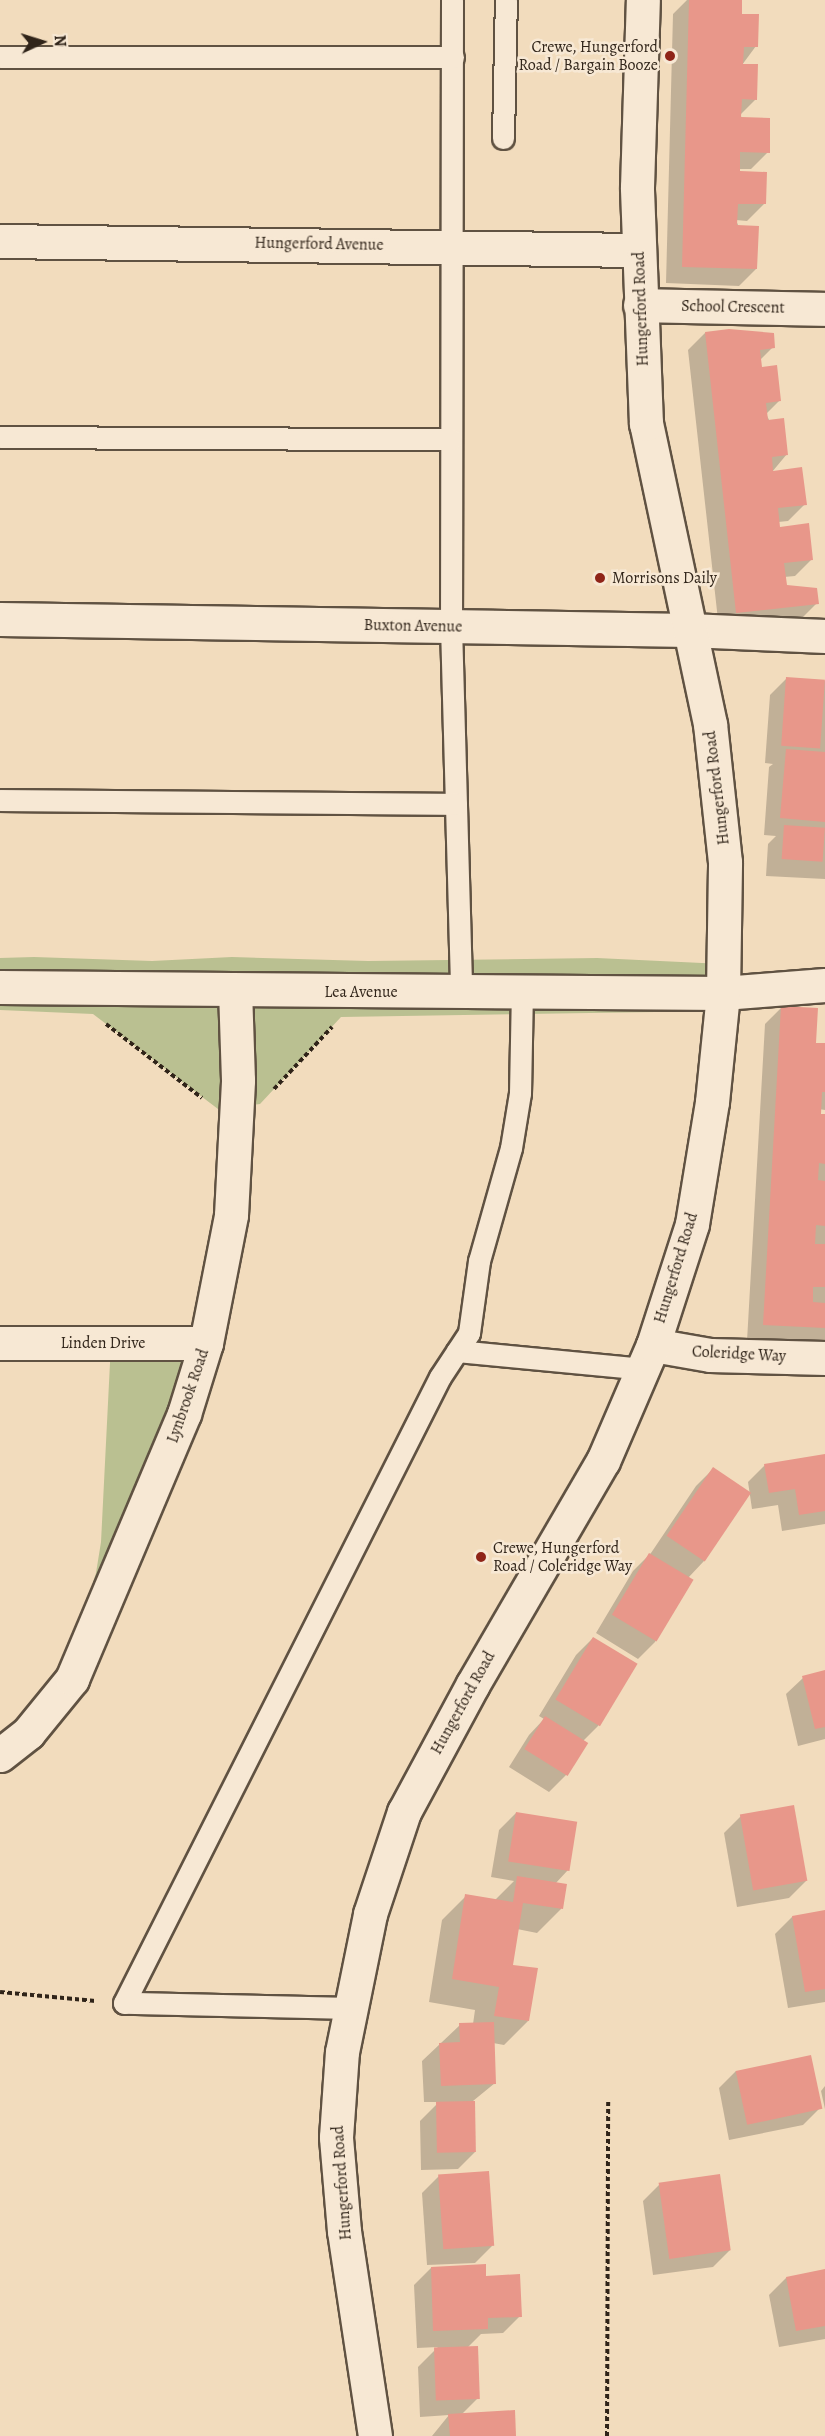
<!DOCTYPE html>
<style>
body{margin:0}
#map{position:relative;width:825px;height:2436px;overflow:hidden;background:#f2dcbd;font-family:Alegreya,serif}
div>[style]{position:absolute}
.green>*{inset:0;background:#bac091}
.shadow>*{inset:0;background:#0003}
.building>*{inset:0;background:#e8978a;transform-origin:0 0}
.path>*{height:4px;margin-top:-2px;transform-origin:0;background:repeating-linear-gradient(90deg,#302419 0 4.5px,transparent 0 7.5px)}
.roads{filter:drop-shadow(2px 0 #605242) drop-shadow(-2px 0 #605242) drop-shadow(0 2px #605242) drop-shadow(0 -2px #605242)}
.lane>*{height:21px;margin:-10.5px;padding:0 10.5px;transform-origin:10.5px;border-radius:10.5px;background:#f7e8d4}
.street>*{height:33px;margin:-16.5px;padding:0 16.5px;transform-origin:16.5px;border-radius:16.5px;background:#f7e8d4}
.secondary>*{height:33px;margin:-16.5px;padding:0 16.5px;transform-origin:16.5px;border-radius:16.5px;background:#f7e8d4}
.dots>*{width:16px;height:16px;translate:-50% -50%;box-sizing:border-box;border:3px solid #f7e8d4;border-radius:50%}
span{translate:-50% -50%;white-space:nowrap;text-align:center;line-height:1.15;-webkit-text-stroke:5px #f7e8d4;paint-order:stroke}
.poi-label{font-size:16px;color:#302419}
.right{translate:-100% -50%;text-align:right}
.left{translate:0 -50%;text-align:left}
.street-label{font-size:16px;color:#302419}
.north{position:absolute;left:12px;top:12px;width:60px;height:60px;-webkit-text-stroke:4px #f7e8d4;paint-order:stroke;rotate:86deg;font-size:16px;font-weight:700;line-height:24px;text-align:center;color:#302419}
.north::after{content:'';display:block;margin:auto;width:21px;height:27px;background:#302419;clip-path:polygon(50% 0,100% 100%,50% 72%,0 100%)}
</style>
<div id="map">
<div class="green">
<div style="clip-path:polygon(34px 957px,152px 961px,232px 957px,368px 961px,597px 958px,723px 964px,721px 1011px,341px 1017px,260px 1104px,218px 1109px,93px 1014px,0 1010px,0 958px)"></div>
<div style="clip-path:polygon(111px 1343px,206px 1343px,75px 1640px,96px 1573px,101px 1542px)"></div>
</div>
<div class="shadow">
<div style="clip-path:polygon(687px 0,741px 0,740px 15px,756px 46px,742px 65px,756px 99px,740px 115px,768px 152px,751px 169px,738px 169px,764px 204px,747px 221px,736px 220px,756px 269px,739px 286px,666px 283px,673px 14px)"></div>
<div style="clip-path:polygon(705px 333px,773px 347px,759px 361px,760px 368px,780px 400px,766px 414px,787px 454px,772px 472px,805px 504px,788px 521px,778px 522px,778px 528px,812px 559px,795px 576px,784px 577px,785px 587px,817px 603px,800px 620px,719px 629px,688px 350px)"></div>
<div style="clip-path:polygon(787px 678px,825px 681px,825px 879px,766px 876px,768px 844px,776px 836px,764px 835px,769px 767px,773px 764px,765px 763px,770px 695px)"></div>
<div style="clip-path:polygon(782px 1007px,815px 1044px,825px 1045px,825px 1110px,819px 1109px,819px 1115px,825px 1115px,825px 1346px,747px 1341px,765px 1024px)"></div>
<div style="clip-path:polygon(825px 1456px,825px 1524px,782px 1531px,778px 1505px,752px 1509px,748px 1482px,765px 1465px)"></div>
<div style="clip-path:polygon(713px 1469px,749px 1494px,704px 1561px,688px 1578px,655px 1642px,638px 1659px,596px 1633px,633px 1571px,651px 1553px,696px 1486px)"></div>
<div style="clip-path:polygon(593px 1638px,636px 1664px,598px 1726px,583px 1741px,566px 1775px,549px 1792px,509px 1767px,529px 1735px,544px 1719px,539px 1716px,576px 1655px)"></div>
<div style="clip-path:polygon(825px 1672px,825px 1739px,798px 1746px,786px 1694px,803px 1678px)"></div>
<div style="clip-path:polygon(516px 1813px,568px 1870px,555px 1884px,565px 1885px,561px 1909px,537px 1933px,517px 1929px,512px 1966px,528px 2021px,504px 2045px,493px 2043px,495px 2083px,473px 2101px,475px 2152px,458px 2169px,421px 2170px,420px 2121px,439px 2102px,424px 2102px,422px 2061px,460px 2025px,473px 2024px,475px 2010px,429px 2002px,442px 1920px,466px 1896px,495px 1900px,514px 1881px,491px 1877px,499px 1830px)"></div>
<div style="clip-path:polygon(741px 1816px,806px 1881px,789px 1898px,737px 1907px,724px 1833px)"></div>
<div style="clip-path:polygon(825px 1912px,825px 2002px,788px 2008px,775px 1934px,792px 1917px)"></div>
<div style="clip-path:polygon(736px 2071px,820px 2108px,803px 2125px,729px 2140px,719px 2088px)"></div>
<div style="clip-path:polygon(825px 2086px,825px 2109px,821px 2091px)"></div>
<div style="clip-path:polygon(439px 2176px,492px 2246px,475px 2263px,427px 2265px,422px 2193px)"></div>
<div style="clip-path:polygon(660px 2184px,730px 2250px,713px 2267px,653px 2275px,643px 2201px)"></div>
<div style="clip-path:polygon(431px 2268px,485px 2277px,520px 2316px,503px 2333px,481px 2334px,467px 2348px,478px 2398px,462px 2414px,515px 2436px,432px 2436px,449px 2415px,420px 2417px,418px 2367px,438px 2347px,417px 2348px,414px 2285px)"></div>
<div style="clip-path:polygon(825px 2271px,825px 2339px,779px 2347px,769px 2295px,786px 2278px)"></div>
</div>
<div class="building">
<div style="clip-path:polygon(689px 0,742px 0,742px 14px,759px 14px,758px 47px,744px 47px,743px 64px,758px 64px,757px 100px,742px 99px,741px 117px,770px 118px,770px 153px,740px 152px,740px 171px,767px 172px,766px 204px,738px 204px,737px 225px,759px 226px,757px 269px,682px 267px)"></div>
<div style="clip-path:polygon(729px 329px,774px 333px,775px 348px,760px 350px,762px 367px,777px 365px,781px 401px,766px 403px,768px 420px,784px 418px,788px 455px,772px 457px,773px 471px,802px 467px,807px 505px,778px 508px,780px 527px,809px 523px,813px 560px,784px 563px,787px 585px,817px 588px,819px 604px,736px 613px,705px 332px)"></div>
<div style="left:786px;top:677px;width:39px;height:69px;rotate:4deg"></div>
<div style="clip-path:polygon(786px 749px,825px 752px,825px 822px,780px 818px)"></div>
<div style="left:784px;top:825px;width:41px;height:34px;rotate:4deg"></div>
<div style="clip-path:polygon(781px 1006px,818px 1008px,816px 1043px,825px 1043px,825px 1092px,822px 1092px,821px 1114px,825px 1114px,825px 1164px,819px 1163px,818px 1180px,825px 1181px,825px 1226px,816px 1225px,815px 1244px,825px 1244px,825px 1287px,813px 1287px,813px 1302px,825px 1303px,825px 1328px,763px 1325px)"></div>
<div style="clip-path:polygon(825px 1454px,825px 1511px,799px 1515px,795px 1489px,769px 1493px,764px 1464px)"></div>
<div style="left:713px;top:1467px;width:46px;height:83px;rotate:34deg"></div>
<div style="left:649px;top:1553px;width:52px;height:72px;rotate:31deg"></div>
<div style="left:593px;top:1637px;width:52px;height:73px;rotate:31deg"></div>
<div style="clip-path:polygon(825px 1670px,825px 1727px,815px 1729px,802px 1676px)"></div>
<div style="left:545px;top:1716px;width:51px;height:39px;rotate:32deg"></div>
<div style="left:794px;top:1805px;width:77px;height:55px;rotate:80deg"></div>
<div style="left:516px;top:1812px;width:62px;height:50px;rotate:9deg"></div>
<div style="clip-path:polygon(517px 1876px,567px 1884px,563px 1909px,523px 1903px,513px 1965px,538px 1968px,529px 2021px,494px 2016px,499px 1987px,452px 1979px,465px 1894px,513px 1902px)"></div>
<div style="clip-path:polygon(825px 1910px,825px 1989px,805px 1992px,792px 1916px)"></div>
<div style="clip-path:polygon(494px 2022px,496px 2084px,441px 2086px,439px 2043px,460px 2042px,459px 2023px)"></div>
<div style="left:811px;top:2055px;width:55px;height:77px;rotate:78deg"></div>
<div style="left:475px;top:2101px;width:51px;height:39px;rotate:89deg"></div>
<div style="left:489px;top:2171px;width:75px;height:51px;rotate:86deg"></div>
<div style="left:720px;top:2174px;width:77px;height:62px;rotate:82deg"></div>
<div style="clip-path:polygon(486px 2264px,486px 2276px,520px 2274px,522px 2317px,488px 2318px,488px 2329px,433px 2331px,431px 2267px)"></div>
<div style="clip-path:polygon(825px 2269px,825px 2326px,796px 2331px,786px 2277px)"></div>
<div style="left:478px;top:2346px;width:53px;height:44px;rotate:88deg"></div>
<div style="clip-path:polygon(515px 2410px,516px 2436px,450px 2436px,448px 2414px)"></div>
</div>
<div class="path">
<div style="left:106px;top:1024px;width:121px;rotate:37.6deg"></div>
<div style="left:274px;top:1089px;width:85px;rotate:-46.9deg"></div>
<div style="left:0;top:1992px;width:96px;rotate:5.4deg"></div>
<div style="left:607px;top:2436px;width:334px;rotate:-89.8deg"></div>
</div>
<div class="roads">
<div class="lane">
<div style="left:452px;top:0;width:626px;rotate:90.09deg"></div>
<div style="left:451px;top:626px;width:365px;rotate:88.4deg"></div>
<div style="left:0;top:57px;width:453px"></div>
<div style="left:503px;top:138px;width:138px;rotate:-88.8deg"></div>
<div style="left:0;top:437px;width:451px;rotate:0.3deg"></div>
<div style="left:0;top:800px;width:456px;rotate:0.5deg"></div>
<div style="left:457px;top:1351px;width:187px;rotate:5.5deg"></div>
<div style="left:351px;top:2008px;width:227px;rotate:-178.7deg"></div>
<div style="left:124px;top:2003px;width:701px;rotate:-63.22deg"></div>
<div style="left:440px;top:1377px;width:53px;rotate:-56.6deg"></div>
<div style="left:469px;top:1333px;width:73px;rotate:-82.1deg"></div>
<div style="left:479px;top:1261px;width:117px;rotate:-74.2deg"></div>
<div style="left:511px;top:1148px;width:56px;rotate:-80.7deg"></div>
<div style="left:520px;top:1093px;width:101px;rotate:-88.9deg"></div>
</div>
<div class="street">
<div style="left:0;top:241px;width:638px;rotate:0.81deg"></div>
<div style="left:640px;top:305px;width:185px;rotate:1.2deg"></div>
<div style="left:0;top:619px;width:689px;rotate:0.91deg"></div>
<div style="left:689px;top:630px;width:136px;rotate:2.5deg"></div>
<div style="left:0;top:987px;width:723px;rotate:0.48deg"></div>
<div style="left:723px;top:993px;width:102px;rotate:-4.5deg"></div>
<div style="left:0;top:1343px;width:206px"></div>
<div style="left:653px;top:1345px;width:58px;rotate:10deg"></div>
<div style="left:710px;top:1355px;width:115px;rotate:1.5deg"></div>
<div style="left:0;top:1755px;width:36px;rotate:-38deg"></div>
<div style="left:28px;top:1733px;width:70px;rotate:-50.8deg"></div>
<div style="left:72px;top:1679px;width:288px;rotate:-67.1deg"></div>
<div style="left:184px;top:1414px;width:74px;rotate:-72.8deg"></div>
<div style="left:206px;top:1343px;width:130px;rotate:-78.9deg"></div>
<div style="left:231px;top:1215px;width:135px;rotate:-87deg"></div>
<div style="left:238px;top:1080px;width:89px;rotate:-91.9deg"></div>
</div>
<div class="secondary">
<div style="left:375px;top:2436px;width:207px;rotate:-98.6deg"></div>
<div style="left:344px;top:2231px;width:94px;rotate:-94.9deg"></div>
<div style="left:336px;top:2137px;width:85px;rotate:-86deg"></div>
<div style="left:342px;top:2052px;width:141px;rotate:-78.5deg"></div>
<div style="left:370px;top:1914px;width:108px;rotate:-71.6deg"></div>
<div style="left:404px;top:1812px;width:145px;rotate:-61.7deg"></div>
<div style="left:473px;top:1684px;width:258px;rotate:-59.8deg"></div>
<div style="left:603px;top:1461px;width:126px;rotate:-66.7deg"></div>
<div style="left:653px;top:1345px;width:127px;rotate:-72.1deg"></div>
<div style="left:692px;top:1224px;width:124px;rotate:-80.7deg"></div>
<div style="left:712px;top:1102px;width:110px;rotate:-84.2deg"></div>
<div style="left:723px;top:993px;width:131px;rotate:-89.1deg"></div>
<div style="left:725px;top:862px;width:139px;rotate:-96.2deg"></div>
<div style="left:710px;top:724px;width:307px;rotate:-102deg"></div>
<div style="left:646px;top:424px;width:237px;rotate:-92.2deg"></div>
<div style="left:637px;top:187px;width:187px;rotate:-88.2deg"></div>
</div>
</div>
<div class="dots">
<div style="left:670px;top:56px;background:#8f2418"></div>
<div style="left:600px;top:578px;background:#8f2418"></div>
<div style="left:481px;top:1557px;background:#8f2418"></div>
</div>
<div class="poi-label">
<span class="right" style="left:658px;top:56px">Crewe, Hungerford<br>Road / Bargain Booze</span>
<span class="left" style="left:612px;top:578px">Morrisons Daily</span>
<span class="left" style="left:493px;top:1557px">Crewe, Hungerford<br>Road / Coleridge Way</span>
</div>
<div class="street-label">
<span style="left:319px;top:244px;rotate:1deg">Hungerford Avenue</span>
<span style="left:733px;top:307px;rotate:1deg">School Crescent</span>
<span style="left:641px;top:309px;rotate:-92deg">Hungerford Road</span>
<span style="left:413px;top:626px;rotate:1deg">Buxton Avenue</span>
<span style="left:717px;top:788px;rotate:-97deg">Hungerford Road</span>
<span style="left:361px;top:992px">Lea Avenue</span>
<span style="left:676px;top:1268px;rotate:-73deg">Hungerford Road</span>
<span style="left:103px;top:1343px">Linden Drive</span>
<span style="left:739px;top:1354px;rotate:3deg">Coleridge Way</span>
<span style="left:188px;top:1396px;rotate:-71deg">Lynbrook Road</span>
<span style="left:463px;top:1703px;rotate:-61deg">Hungerford Road</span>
<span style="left:342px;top:2183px;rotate:-94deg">Hungerford Road</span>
</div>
<div class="north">N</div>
</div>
